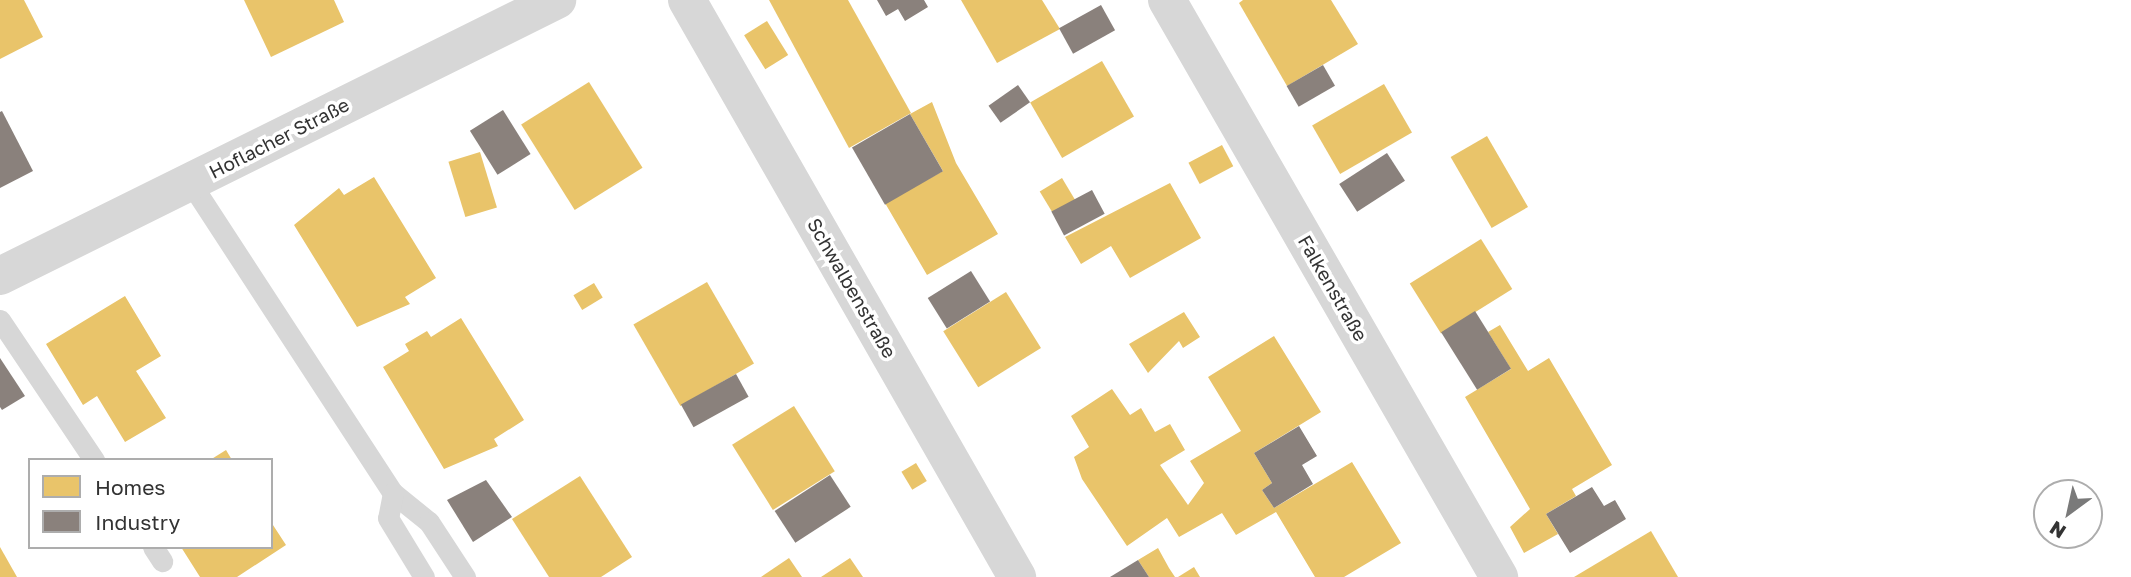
<!DOCTYPE html>
<meta charset="utf-8">
<style>
body{margin:0}
#map{position:relative;width:2131px;height:577px;overflow:hidden;background:#fff;font-family:"Golos Text",sans-serif}
div>[style]{position:absolute}
.homes>*{inset:0;background:#e9c46a;transform-origin:0 0}
.industry>*{inset:0;background:#8a817c;transform-origin:0 0}
.service>*{height:21px;margin:-10.5px;padding:0 10.5px;transform-origin:10.5px;border-radius:10.5px;background:#d7d7d7}
.minor>*{height:38px;margin:-19px;padding:0 19px;transform-origin:19px;border-radius:19px;background:#d7d7d7}
span{translate:-50% -50%;white-space:nowrap;text-align:center;line-height:1.15;-webkit-text-stroke:7px #fff;paint-order:stroke}
.street-label{font-size:19px;color:#333}
.legend{position:absolute;left:28px;top:458px;width:245px;height:91px;box-sizing:border-box;background:#fff;border:2px solid #adadad;margin:0;padding:9px 12px;list-style:none;font-size:21px;color:#333}
.legend li{display:flex;align-items:center;gap:14px;height:35px}
.legend b{width:35px;border:2px solid #adadad}
.north{position:absolute;left:2033px;top:479px;width:70px;height:70px;box-sizing:border-box;background:#fff;border:2px solid #adadad;border-radius:50%;rotate:213deg;font-size:19px;font-weight:700;line-height:28px;text-align:center;color:#333}
.north::after{content:'';display:block;margin:auto;width:24px;height:32px;background:#7a7a7a;clip-path:polygon(50% 0,100% 100%,50% 72%,0 100%)}
</style>
<div id="map">
<div class="homes">
<div style="clip-path:polygon(0 0,24px 0,43px 37px,0 59px)"></div>
<div style="clip-path:polygon(244px 0,334px 0,344px 22px,271px 57px)"></div>
<div style="clip-path:polygon(769px 0,848px 0,911px 113px,849px 148px)"></div>
<div style="clip-path:polygon(961px 0,1042px 0,1060px 29px,997px 63px)"></div>
<div style="clip-path:polygon(1243px 0,1331px 0,1358px 44px,1287px 86px,1239px 3px)"></div>
<div style="left:767px;top:21px;width:40px;height:27px;rotate:58deg"></div>
<div style="left:1102px;top:61px;width:64px;height:83px;rotate:60deg"></div>
<div style="left:589px;top:82px;width:101px;height:80px;rotate:58deg"></div>
<div style="left:1384px;top:84px;width:56px;height:83px;rotate:60deg"></div>
<div style="clip-path:polygon(932px 102px,956px 163px,998px 234px,927px 275px,885px 203px,943px 171px,910px 114px)"></div>
<div style="left:1487px;top:136px;width:82px;height:42px;rotate:60deg"></div>
<div style="left:1222px;top:145px;width:24px;height:38px;rotate:62deg"></div>
<div style="left:480px;top:152px;width:58px;height:33px;rotate:73deg"></div>
<div style="clip-path:polygon(374px 177px,436px 278px,405px 297px,410px 304px,357px 327px,294px 225px,339px 188px,344px 195px)"></div>
<div style="left:1062px;top:178px;width:27px;height:26px;rotate:59deg"></div>
<div style="clip-path:polygon(1170px 183px,1201px 238px,1130px 278px,1111px 246px,1081px 264px,1065px 237px)"></div>
<div style="left:1481px;top:239px;width:59px;height:84px;rotate:58deg"></div>
<div style="left:707px;top:282px;width:94px;height:85px;rotate:60deg"></div>
<div style="left:594px;top:283px;width:17px;height:24px;rotate:59deg"></div>
<div style="left:1006px;top:292px;width:66px;height:74px;rotate:58deg"></div>
<div style="clip-path:polygon(125px 296px,161px 356px,136px 371px,166px 418px,125px 442px,97px 396px,83px 405px,46px 344px)"></div>
<div style="clip-path:polygon(1184px 312px,1200px 337px,1183px 348px,1179px 341px,1148px 373px,1129px 344px)"></div>
<div style="clip-path:polygon(461px 318px,524px 420px,494px 439px,498px 446px,444px 469px,383px 367px,409px 351px,405px 344px,427px 331px,431px 337px)"></div>
<div style="clip-path:polygon(1500px 325px,1528px 371px,1549px 358px,1612px 465px,1572px 489px,1576px 496px,1546px 514px,1558px 534px,1524px 553px,1510px 527px,1530px 509px,1465px 397px,1511px 369px,1488px 332px)"></div>
<div style="clip-path:polygon(1274px 336px,1321px 412px,1254px 453px,1272px 483px,1262px 490px,1274px 508px,1352px 462px,1401px 543px,1344px 577px,1315px 577px,1276px 512px,1236px 535px,1222px 513px,1179px 537px,1167px 518px,1127px 546px,1082px 479px,1074px 457px,1089px 447px,1071px 416px,1112px 389px,1130px 415px,1141px 408px,1155px 432px,1170px 424px,1185px 450px,1160px 465px,1188px 505px,1204px 483px,1190px 461px,1241px 431px,1208px 377px)"></div>
<div style="left:794px;top:406px;width:77px;height:73px;rotate:58deg"></div>
<div style="clip-path:polygon(226px 450px,232px 460px,210px 460px)"></div>
<div style="left:916px;top:463px;width:21px;height:17px;rotate:59deg"></div>
<div style="clip-path:polygon(580px 476px,632px 557px,601px 577px,549px 577px,512px 519px)"></div>
<div style="clip-path:polygon(271px 522px,286px 545px,237px 577px,200px 577px,181px 547px,271px 547px)"></div>
<div style="clip-path:polygon(1651px 531px,1678px 577px,1574px 577px)"></div>
<div style="clip-path:polygon(0 547px,17px 577px,0 577px)"></div>
<div style="clip-path:polygon(1158px 548px,1169px 568px,1175px 577px,1149px 577px,1138px 560px)"></div>
<div style="clip-path:polygon(789px 558px,802px 577px,761px 577px)"></div>
<div style="clip-path:polygon(850px 558px,863px 577px,821px 577px)"></div>
<div style="clip-path:polygon(1194px 567px,1200px 577px,1178px 577px)"></div>
</div>
<div class="industry">
<div style="clip-path:polygon(877px 0,924px 0,928px 7px,905px 21px,898px 9px,886px 16px)"></div>
<div style="left:1101px;top:5px;width:29px;height:48px;rotate:61deg"></div>
<div style="left:1323px;top:65px;width:24px;height:42px;rotate:60deg"></div>
<div style="left:1018px;top:85px;width:21px;height:36px;rotate:55deg"></div>
<div style="left:503px;top:110px;width:52px;height:39px;rotate:58deg"></div>
<div style="clip-path:polygon(2px 111px,33px 171px,0 188px,0 112px)"></div>
<div style="left:910px;top:114px;width:66px;height:67px;rotate:60deg"></div>
<div style="left:1387px;top:153px;width:33px;height:57px;rotate:57deg"></div>
<div style="left:1092px;top:190px;width:27px;height:46px;rotate:62deg"></div>
<div style="left:971px;top:271px;width:36px;height:51px;rotate:58deg"></div>
<div style="left:1475px;top:311px;width:68px;height:40px;rotate:58deg"></div>
<div style="clip-path:polygon(0 358px,25px 396px,2px 410px,0 407px)"></div>
<div style="left:736px;top:374px;width:26px;height:63px;rotate:61deg"></div>
<div style="clip-path:polygon(1299px 426px,1317px 456px,1302px 465px,1313px 484px,1274px 508px,1262px 490px,1272px 483px,1254px 453px)"></div>
<div style="left:830px;top:475px;width:38px;height:66px;rotate:57deg"></div>
<div style="clip-path:polygon(486px 480px,512px 517px,473px 542px,447px 500px)"></div>
<div style="clip-path:polygon(1592px 487px,1604px 506px,1615px 500px,1626px 519px,1570px 553px,1546px 514px)"></div>
<div style="clip-path:polygon(1138px 560px,1149px 577px,1110px 577px)"></div>
</div>
<div class="service">
<div style="left:190px;top:182px;width:371px;rotate:56.9deg"></div>
<div style="left:393px;top:493px;width:46px;rotate:38.9deg"></div>
<div style="left:429px;top:522px;width:66px;rotate:56.8deg"></div>
<div style="left:0;top:320px;width:169px;rotate:56.1deg"></div>
<div style="left:393px;top:493px;width:25px;rotate:101deg"></div>
<div style="left:388px;top:518px;width:69px;rotate:58.6deg"></div>
<div style="left:153px;top:547px;width:17px;rotate:57deg"></div>
</div>
<div class="minor">
<div style="left:687px;top:0;width:665px;rotate:60.23deg"></div>
<div style="left:1167px;top:0;width:666px;rotate:60.08deg"></div>
<div style="left:0;top:276px;width:622px;rotate:-26.36deg"></div>
</div>
<div class="street-label">
<span style="left:279px;top:138px;rotate:-27deg">Hoflacher Straße</span>
<span style="left:852px;top:288px;rotate:60deg">Schwalbenstraße</span>
<span style="left:1333px;top:288px;rotate:60deg">Falkenstraße</span>
</div>
<ul class="legend">
<li><b style="height:19px;background:#e9c46a"></b>Homes</li>
<li><b style="height:19px;background:#8a817c"></b>Industry</li>
</ul>
<div class="north">N</div>
</div>
